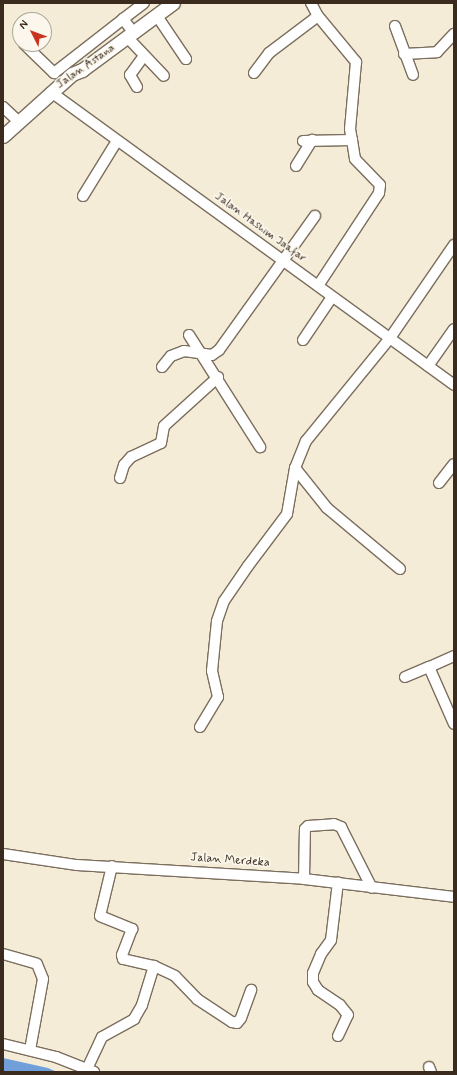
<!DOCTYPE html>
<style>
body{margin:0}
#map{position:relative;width:457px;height:1075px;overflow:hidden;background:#f4ecd6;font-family:Mynerve,sans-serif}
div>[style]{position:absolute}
.water>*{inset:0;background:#709fd9}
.roads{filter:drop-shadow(1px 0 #7c6e5e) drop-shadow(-1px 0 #7c6e5e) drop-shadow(0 1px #7c6e5e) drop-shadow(0 -1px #7c6e5e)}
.minor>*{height:10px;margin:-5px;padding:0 5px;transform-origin:5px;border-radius:5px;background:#fff}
.major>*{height:13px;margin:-6.5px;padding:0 6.5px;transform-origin:6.5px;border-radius:6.5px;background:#fff}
span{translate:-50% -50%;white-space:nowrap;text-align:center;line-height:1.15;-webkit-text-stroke:3.5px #fbf7ec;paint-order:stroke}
.street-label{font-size:12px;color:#3b2a1e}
.frame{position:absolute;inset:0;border:4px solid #3b2a1e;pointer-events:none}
.north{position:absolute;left:12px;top:12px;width:40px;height:40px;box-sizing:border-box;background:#fbf7ec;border:1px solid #aea59a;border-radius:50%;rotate:312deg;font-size:11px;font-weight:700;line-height:16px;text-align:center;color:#3b2a1e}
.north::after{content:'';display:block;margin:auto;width:14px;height:18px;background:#c8321e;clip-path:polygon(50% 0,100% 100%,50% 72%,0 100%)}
</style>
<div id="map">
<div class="water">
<div style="clip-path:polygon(3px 1058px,48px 1068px,57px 1072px,3px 1072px)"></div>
</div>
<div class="roads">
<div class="minor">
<div style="left:311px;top:3px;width:15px;rotate:62deg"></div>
<div style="left:318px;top:16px;width:60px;rotate:50.4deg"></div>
<div style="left:356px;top:62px;width:67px;rotate:95.1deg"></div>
<div style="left:350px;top:129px;width:11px;rotate:80deg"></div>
<div style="left:352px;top:140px;width:19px;rotate:81deg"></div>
<div style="left:355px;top:159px;width:36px;rotate:46deg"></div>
<div style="left:380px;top:185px;width:8px;rotate:97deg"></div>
<div style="left:379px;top:193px;width:111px;rotate:123.3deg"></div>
<div style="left:157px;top:16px;width:52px;rotate:56deg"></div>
<div style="left:395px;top:26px;width:52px;rotate:69.8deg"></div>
<div style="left:134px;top:33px;width:18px;rotate:-128deg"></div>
<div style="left:123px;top:19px;width:26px;rotate:-37deg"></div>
<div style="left:128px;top:38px;width:52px;rotate:46.5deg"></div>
<div style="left:24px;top:44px;width:42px;rotate:44deg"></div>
<div style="left:54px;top:73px;width:88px;rotate:-38deg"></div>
<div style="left:404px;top:54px;width:33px;rotate:-3deg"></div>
<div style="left:437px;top:52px;width:25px;rotate:-47deg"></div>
<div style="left:254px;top:73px;width:25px;rotate:-53deg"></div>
<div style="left:269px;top:53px;width:61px;rotate:-37.1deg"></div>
<div style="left:137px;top:87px;width:14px;rotate:-120deg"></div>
<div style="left:130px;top:75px;width:24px;rotate:-54deg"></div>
<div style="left:51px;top:92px;width:498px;rotate:36deg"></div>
<div style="left:3px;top:107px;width:23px;rotate:43deg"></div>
<div style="left:303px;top:141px;width:49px;rotate:-1.2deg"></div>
<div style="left:296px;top:166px;width:31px;rotate:-58deg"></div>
<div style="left:83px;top:196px;width:65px;rotate:-58.3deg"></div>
<div style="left:189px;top:335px;width:133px;rotate:57.6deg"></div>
<div style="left:303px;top:340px;width:52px;rotate:-56deg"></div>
<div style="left:428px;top:366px;width:45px;rotate:-54.9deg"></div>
<div style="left:162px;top:367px;width:14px;rotate:-51deg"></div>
<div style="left:171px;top:356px;width:14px;rotate:-21deg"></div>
<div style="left:184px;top:351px;width:28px;rotate:8deg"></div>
<div style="left:212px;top:355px;width:9px;rotate:-36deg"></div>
<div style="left:219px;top:350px;width:165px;rotate:-54.4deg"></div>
<div style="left:295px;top:468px;width:51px;rotate:51.3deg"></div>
<div style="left:327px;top:508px;width:95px;rotate:39.9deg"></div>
<div style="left:120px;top:478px;width:14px;rotate:-73deg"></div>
<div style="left:124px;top:465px;width:11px;rotate:-49deg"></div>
<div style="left:131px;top:457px;width:33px;rotate:-25deg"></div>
<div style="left:161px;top:443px;width:17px;rotate:-80deg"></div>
<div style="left:164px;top:426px;width:73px;rotate:-42.2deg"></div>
<div style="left:439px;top:483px;width:24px;rotate:-52deg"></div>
<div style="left:454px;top:656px;width:27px;rotate:156deg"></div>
<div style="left:429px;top:667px;width:62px;rotate:66.3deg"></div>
<div style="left:405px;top:677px;width:26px;rotate:-23deg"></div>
<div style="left:200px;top:727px;width:35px;rotate:-59deg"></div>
<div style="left:218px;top:697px;width:27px;rotate:-103deg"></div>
<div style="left:212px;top:671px;width:50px;rotate:-84.3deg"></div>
<div style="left:217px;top:621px;width:21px;rotate:-71deg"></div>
<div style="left:224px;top:601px;width:42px;rotate:-55.6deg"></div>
<div style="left:248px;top:566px;width:65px;rotate:-53.1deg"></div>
<div style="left:287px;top:514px;width:47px;rotate:-80.1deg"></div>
<div style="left:295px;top:468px;width:29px;rotate:-68deg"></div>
<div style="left:306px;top:441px;width:133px;rotate:-50.8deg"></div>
<div style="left:390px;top:338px;width:113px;rotate:-55.5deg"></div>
<div style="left:3px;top:854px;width:75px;rotate:8.5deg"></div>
<div style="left:77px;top:865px;width:227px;rotate:3.5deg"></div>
<div style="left:304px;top:879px;width:151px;rotate:6.8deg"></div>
<div style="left:112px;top:866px;width:51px;rotate:103.5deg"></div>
<div style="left:100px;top:916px;width:35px;rotate:22deg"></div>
<div style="left:132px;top:929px;width:28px;rotate:111deg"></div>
<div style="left:122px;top:955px;width:4px;rotate:76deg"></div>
<div style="left:123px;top:959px;width:32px;rotate:13deg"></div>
<div style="left:154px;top:966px;width:23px;rotate:25deg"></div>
<div style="left:175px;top:976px;width:32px;rotate:46deg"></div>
<div style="left:197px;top:999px;width:42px;rotate:33.3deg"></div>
<div style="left:232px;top:1022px;width:5px;rotate:11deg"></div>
<div style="left:237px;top:1023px;width:6px;rotate:-51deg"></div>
<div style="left:241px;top:1018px;width:30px;rotate:-70deg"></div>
<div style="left:304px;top:879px;width:50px;rotate:-88.9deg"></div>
<div style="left:305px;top:829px;width:4px;rotate:-45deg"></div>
<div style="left:308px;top:826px;width:26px;rotate:-4deg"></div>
<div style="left:334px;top:824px;width:8px;rotate:23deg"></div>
<div style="left:341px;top:827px;width:68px;rotate:63.1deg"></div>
<div style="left:3px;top:954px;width:35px;rotate:16deg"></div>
<div style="left:37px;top:964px;width:16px;rotate:68deg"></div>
<div style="left:43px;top:979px;width:72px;rotate:100.4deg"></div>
<div style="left:338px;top:1036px;width:23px;rotate:-65deg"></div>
<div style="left:348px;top:1015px;width:13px;rotate:-129deg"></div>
<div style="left:340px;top:1005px;width:27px;rotate:-146deg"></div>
<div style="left:318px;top:990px;width:9px;rotate:-122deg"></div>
<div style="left:313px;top:982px;width:9px;rotate:-90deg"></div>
<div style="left:313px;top:973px;width:21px;rotate:-67deg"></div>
<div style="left:321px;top:954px;width:17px;rotate:-54deg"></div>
<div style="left:331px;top:940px;width:58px;rotate:-83.1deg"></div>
<div style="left:3px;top:1044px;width:55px;rotate:13.8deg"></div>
<div style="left:56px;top:1057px;width:41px;rotate:21.5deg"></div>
<div style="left:429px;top:1067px;width:5px;rotate:68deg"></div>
<div style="left:87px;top:1069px;width:35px;rotate:-65deg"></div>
<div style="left:102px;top:1037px;width:37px;rotate:-29deg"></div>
<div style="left:134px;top:1019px;width:16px;rotate:-60deg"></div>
<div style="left:142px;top:1005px;width:41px;rotate:-72.9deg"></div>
</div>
<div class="major">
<div style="left:3px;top:136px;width:93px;rotate:-41.9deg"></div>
<div style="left:72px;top:74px;width:11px;rotate:-22deg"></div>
<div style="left:82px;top:70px;width:113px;rotate:-36.4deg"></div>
</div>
</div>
<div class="street-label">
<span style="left:86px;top:67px;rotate:-35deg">Jalan Astana</span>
<span style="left:260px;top:228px;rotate:36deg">Jalan Hashim Jaafar</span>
<span style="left:230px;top:861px;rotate:4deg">Jalan Merdeka</span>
</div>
<div class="frame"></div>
<div class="north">N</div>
</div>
